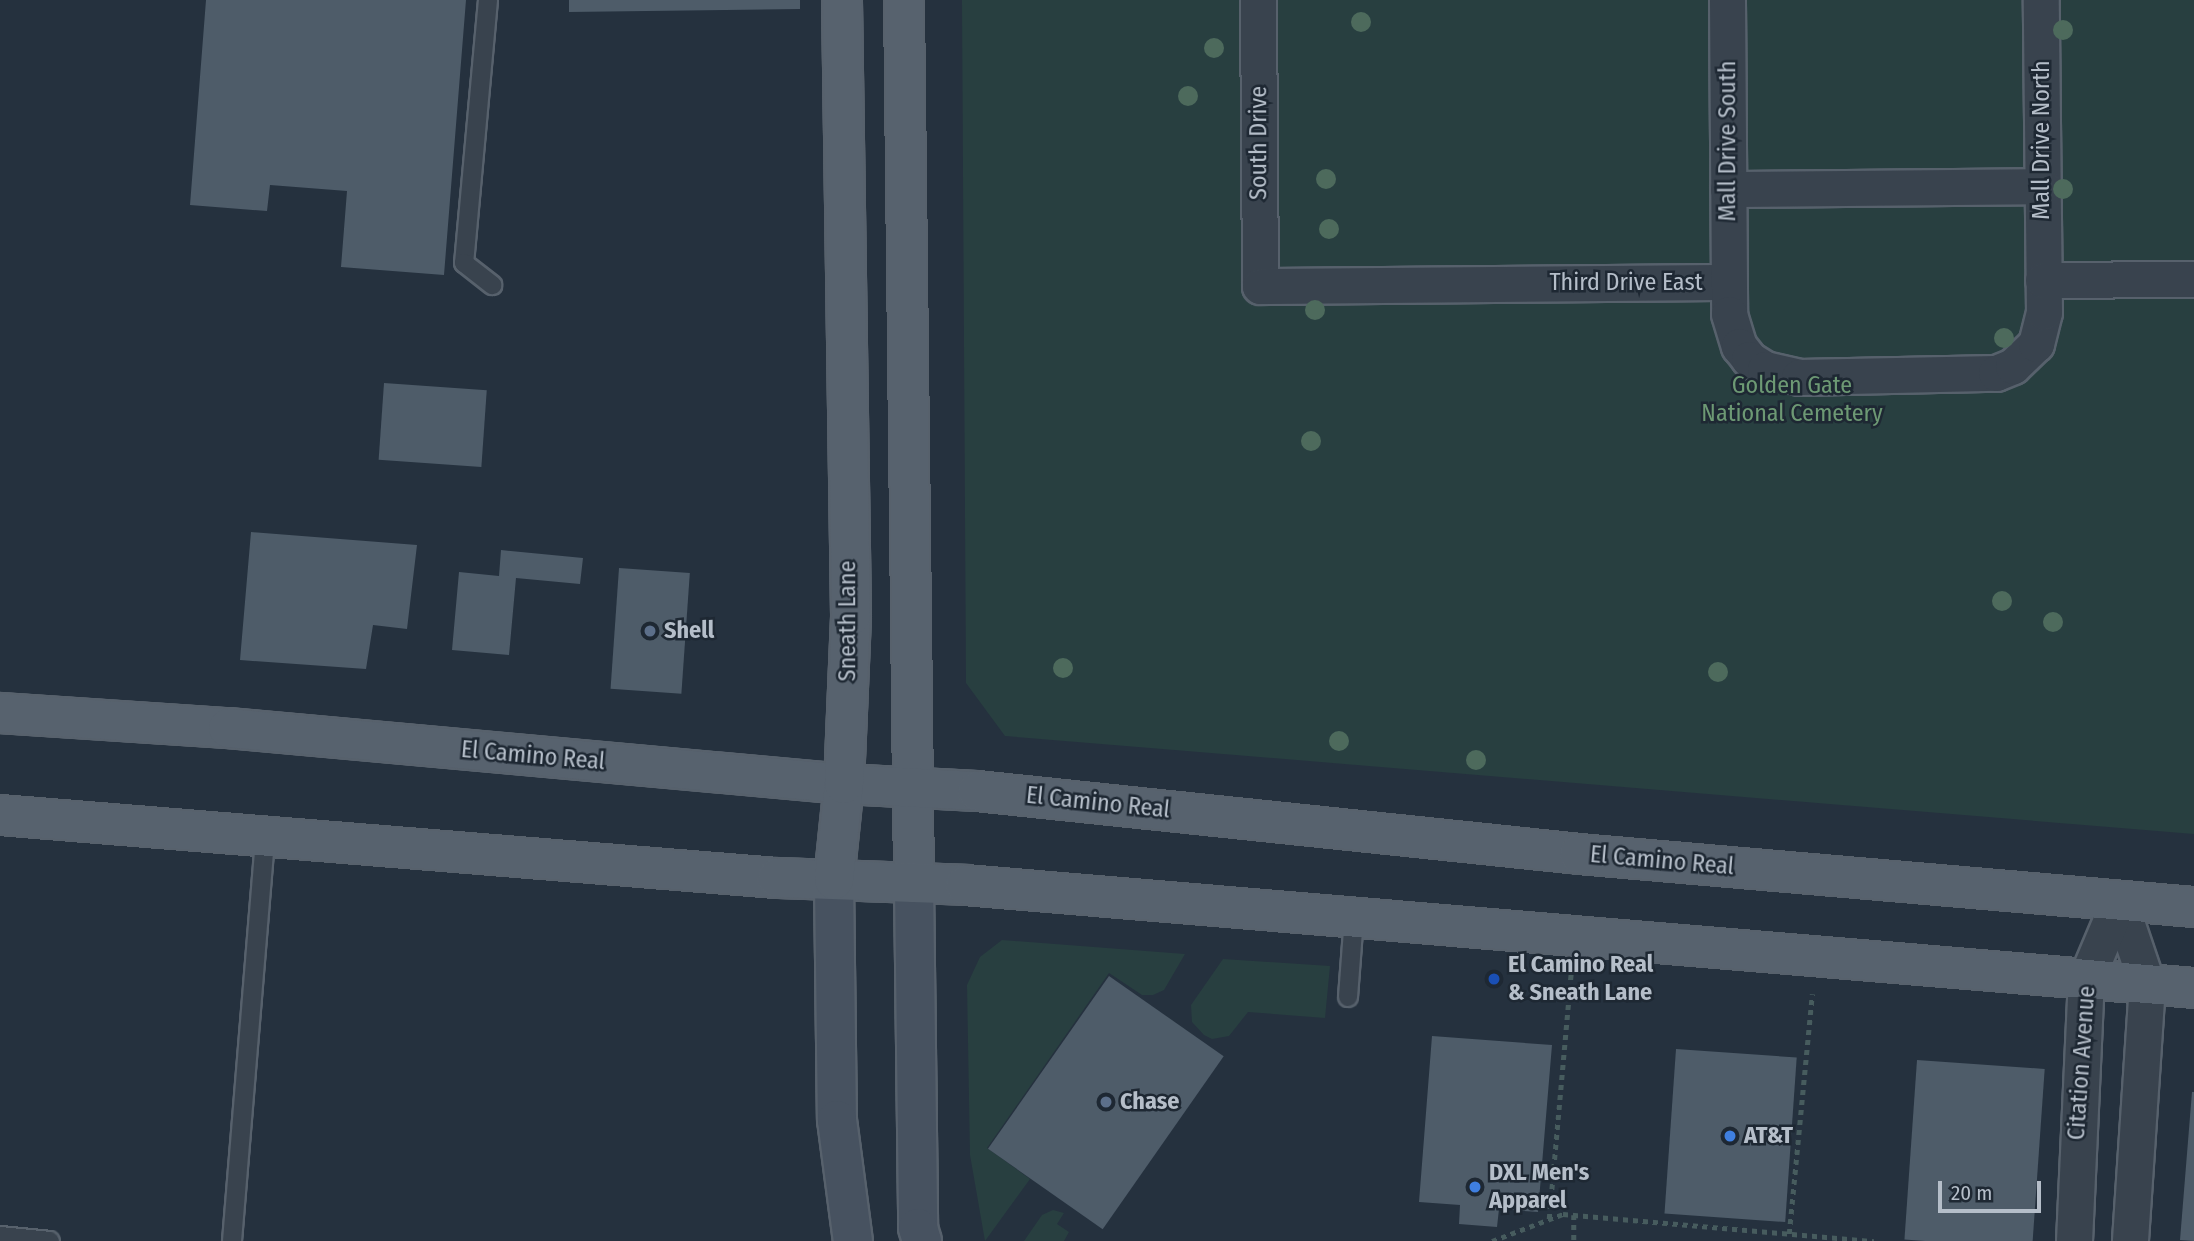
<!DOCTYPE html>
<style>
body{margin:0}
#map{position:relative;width:2194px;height:1241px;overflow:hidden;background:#25313e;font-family:"Fira Sans Condensed",sans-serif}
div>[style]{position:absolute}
.green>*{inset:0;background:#283f40}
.building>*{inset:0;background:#4e5c69;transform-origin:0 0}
.path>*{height:4.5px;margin-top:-2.25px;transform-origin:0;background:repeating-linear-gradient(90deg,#475c5e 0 5px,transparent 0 10px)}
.roads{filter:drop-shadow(2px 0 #57616c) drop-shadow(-2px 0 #57616c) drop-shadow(0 2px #57616c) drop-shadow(0 -2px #57616c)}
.lane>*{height:18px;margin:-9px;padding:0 9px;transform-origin:9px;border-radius:9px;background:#39434e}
.street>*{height:35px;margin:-17.5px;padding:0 17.5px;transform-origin:17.5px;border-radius:17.5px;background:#39434e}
.secondary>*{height:38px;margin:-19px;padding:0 19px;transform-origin:19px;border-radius:19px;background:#475260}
.primary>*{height:38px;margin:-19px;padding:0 19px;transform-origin:19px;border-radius:19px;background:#57626e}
.trees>*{width:20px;height:20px;margin:-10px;border-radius:50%;background:#4d6a5c}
.dots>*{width:19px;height:19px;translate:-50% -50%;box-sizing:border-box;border:4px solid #1e2833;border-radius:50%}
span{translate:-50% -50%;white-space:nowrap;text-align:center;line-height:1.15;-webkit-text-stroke:5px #1e2833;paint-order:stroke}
.street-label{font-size:24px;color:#b5bec9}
.park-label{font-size:24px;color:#6d9974}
.poi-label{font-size:24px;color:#b5bec9;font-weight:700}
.left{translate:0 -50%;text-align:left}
.scale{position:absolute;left:1938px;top:1181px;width:103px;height:32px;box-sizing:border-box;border:4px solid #b5bec9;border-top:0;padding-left:9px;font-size:21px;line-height:24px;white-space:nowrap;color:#b5bec9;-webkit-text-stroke:5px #1e2833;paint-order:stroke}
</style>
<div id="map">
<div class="green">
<div style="clip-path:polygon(962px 0,2194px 0,2194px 834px,1005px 736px,966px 683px)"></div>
<div style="clip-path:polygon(1002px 940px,1185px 954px,1164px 990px,1153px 995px,1142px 995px,1109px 973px,987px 1148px,1030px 1179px,985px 1241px,970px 1155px,967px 985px,980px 957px)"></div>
<div style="clip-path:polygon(1223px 959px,1330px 966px,1325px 1018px,1248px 1012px,1229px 1036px,1212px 1039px,1204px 1035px,1192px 1022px,1191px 1005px)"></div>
<div style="clip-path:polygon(1053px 1210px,1064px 1213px,1057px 1224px,1069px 1232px,1064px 1241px,1024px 1241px,1042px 1215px)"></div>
</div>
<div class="building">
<div style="clip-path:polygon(206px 0,466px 0,444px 275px,341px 267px,347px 191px,270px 185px,267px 211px,190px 205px)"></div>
<div style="clip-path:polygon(569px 0,800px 0,800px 9px,569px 12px)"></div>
<div style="left:384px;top:383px;width:103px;height:77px;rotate:4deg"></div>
<div style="clip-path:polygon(251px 532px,417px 545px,407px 629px,373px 625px,366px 669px,240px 660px)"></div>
<div style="clip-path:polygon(501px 550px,583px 558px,580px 584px,516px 578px,509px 655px,452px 650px,459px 572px,499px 576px)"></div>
<div style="left:619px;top:568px;width:71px;height:121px;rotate:4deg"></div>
<div style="left:1109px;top:976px;width:140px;height:211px;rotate:35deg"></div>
<div style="clip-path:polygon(1432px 1036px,1552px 1045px,1538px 1212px,1499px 1209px,1497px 1227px,1459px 1224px,1460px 1205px,1419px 1202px)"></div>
<div style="left:1676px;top:1049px;width:121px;height:165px;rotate:4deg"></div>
<div style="left:1917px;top:1060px;width:128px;height:180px;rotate:4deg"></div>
<div style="clip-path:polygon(2192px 1092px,2194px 1092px,2194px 1241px,2180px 1240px)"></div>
</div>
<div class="path">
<div style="left:1574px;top:1215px;width:26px;rotate:90deg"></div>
<div style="left:1549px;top:1219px;width:248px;rotate:-84.9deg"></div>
<div style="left:1789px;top:1234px;width:241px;rotate:-84.5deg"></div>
<div style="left:1492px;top:1241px;width:76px;rotate:-20.8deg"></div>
<div style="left:1563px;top:1214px;width:312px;rotate:5deg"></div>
</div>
<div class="roads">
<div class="lane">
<div style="left:488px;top:0;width:264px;rotate:95.2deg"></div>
<div style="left:464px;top:263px;width:36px;rotate:38deg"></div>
<div style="left:1348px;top:997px;width:79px;rotate:-85.7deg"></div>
<div style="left:0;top:1236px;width:50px;rotate:5.7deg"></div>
<div style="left:232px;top:1241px;width:406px;rotate:-85.3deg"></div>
</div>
<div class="street">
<div style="left:1258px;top:0;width:286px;rotate:89.6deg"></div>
<div style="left:1260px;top:286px;width:468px;rotate:-0.5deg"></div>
<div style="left:1727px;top:0;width:314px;rotate:89.6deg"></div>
<div style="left:1729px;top:314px;width:34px;rotate:73deg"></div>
<div style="left:1739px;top:346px;width:16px;rotate:52deg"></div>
<div style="left:1749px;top:359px;width:19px;rotate:32deg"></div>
<div style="left:1765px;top:369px;width:35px;rotate:13deg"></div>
<div style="left:1799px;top:377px;width:197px;rotate:-1.2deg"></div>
<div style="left:1996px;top:373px;width:18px;rotate:-22deg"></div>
<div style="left:2013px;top:366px;width:32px;rotate:-44deg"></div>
<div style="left:2036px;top:344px;width:33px;rotate:-76deg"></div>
<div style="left:2044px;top:312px;width:312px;rotate:-90.6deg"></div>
<div style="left:1728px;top:189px;width:315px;rotate:-0.5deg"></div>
<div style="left:2043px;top:280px;width:151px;rotate:-0.4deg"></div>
<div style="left:2119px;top:901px;width:88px;rotate:71.4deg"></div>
<div style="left:2147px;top:984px;width:258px;rotate:93.8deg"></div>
<div style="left:2074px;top:1241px;width:262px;rotate:-87.4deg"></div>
<div style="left:2086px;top:979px;width:85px;rotate:-67.1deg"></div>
</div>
<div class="secondary">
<div style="left:834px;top:880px;width:240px;rotate:89.3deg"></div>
<div style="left:837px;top:1120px;width:122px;rotate:82.5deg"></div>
<div style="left:914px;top:883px;width:345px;rotate:89.3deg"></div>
<div style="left:918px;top:1228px;width:14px;rotate:73deg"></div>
</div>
<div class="primary">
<div style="left:904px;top:0;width:883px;rotate:89.35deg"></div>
<div style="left:0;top:713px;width:228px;rotate:3.8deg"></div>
<div style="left:228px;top:728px;width:619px;rotate:5.19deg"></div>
<div style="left:844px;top:784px;width:133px;rotate:3deg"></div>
<div style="left:977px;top:791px;width:605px;rotate:5.97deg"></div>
<div style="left:1579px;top:854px;width:617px;rotate:4.93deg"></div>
<div style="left:0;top:815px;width:780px;rotate:4.64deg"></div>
<div style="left:777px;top:878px;width:188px;rotate:2.1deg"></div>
<div style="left:965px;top:885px;width:1233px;rotate:4.79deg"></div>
<div style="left:834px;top:880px;width:97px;rotate:-84.1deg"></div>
<div style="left:844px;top:784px;width:169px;rotate:-87.6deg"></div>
<div style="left:851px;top:615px;width:615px;rotate:-90.84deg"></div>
</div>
</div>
<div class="trees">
<div style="left:1361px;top:22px"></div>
<div style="left:2063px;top:30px"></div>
<div style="left:1214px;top:48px"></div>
<div style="left:1188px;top:96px"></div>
<div style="left:1326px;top:179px"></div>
<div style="left:2063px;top:189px"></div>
<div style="left:1329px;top:229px"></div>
<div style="left:1315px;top:310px"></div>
<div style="left:2004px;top:338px"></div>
<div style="left:1311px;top:441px"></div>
<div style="left:2002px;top:601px"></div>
<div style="left:2053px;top:622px"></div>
<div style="left:1063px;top:668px"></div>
<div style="left:1718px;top:672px"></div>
<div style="left:1339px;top:741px"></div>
<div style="left:1476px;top:760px"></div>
</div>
<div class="dots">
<div style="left:650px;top:631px;background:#5c6f8a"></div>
<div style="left:1494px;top:979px;background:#1a4fb4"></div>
<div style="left:1106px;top:1102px;background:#5c6f8a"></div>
<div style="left:1730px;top:1136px;background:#3f7fe0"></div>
<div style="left:1475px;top:1187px;background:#3f7fe0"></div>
</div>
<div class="street-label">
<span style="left:2042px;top:140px;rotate:-90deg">Mall Drive North</span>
<span style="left:1728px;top:141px;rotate:-90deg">Mall Drive South</span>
<span style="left:1259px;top:143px;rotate:-90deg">South Drive</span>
<span style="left:1626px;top:283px">Third Drive East</span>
<span style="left:848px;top:621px;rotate:-90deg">Sneath Lane</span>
<span style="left:533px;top:756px;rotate:5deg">El Camino Real</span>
<span style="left:1098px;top:803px;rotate:6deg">El Camino Real</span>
<span style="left:1662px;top:861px;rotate:5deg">El Camino Real</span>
<span style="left:2082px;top:1063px;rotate:-86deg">Citation Avenue</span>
</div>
<div class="park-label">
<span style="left:1792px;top:400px">Golden Gate<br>National Cemetery</span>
</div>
<div class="poi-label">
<span class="left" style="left:664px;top:631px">Shell</span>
<span class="left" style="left:1508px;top:979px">El Camino Real<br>&amp; Sneath Lane</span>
<span class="left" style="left:1120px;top:1102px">Chase</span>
<span class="left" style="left:1744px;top:1136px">AT&amp;T</span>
<span class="left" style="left:1489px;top:1187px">DXL Men's<br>Apparel</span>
</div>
<div class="scale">20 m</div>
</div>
